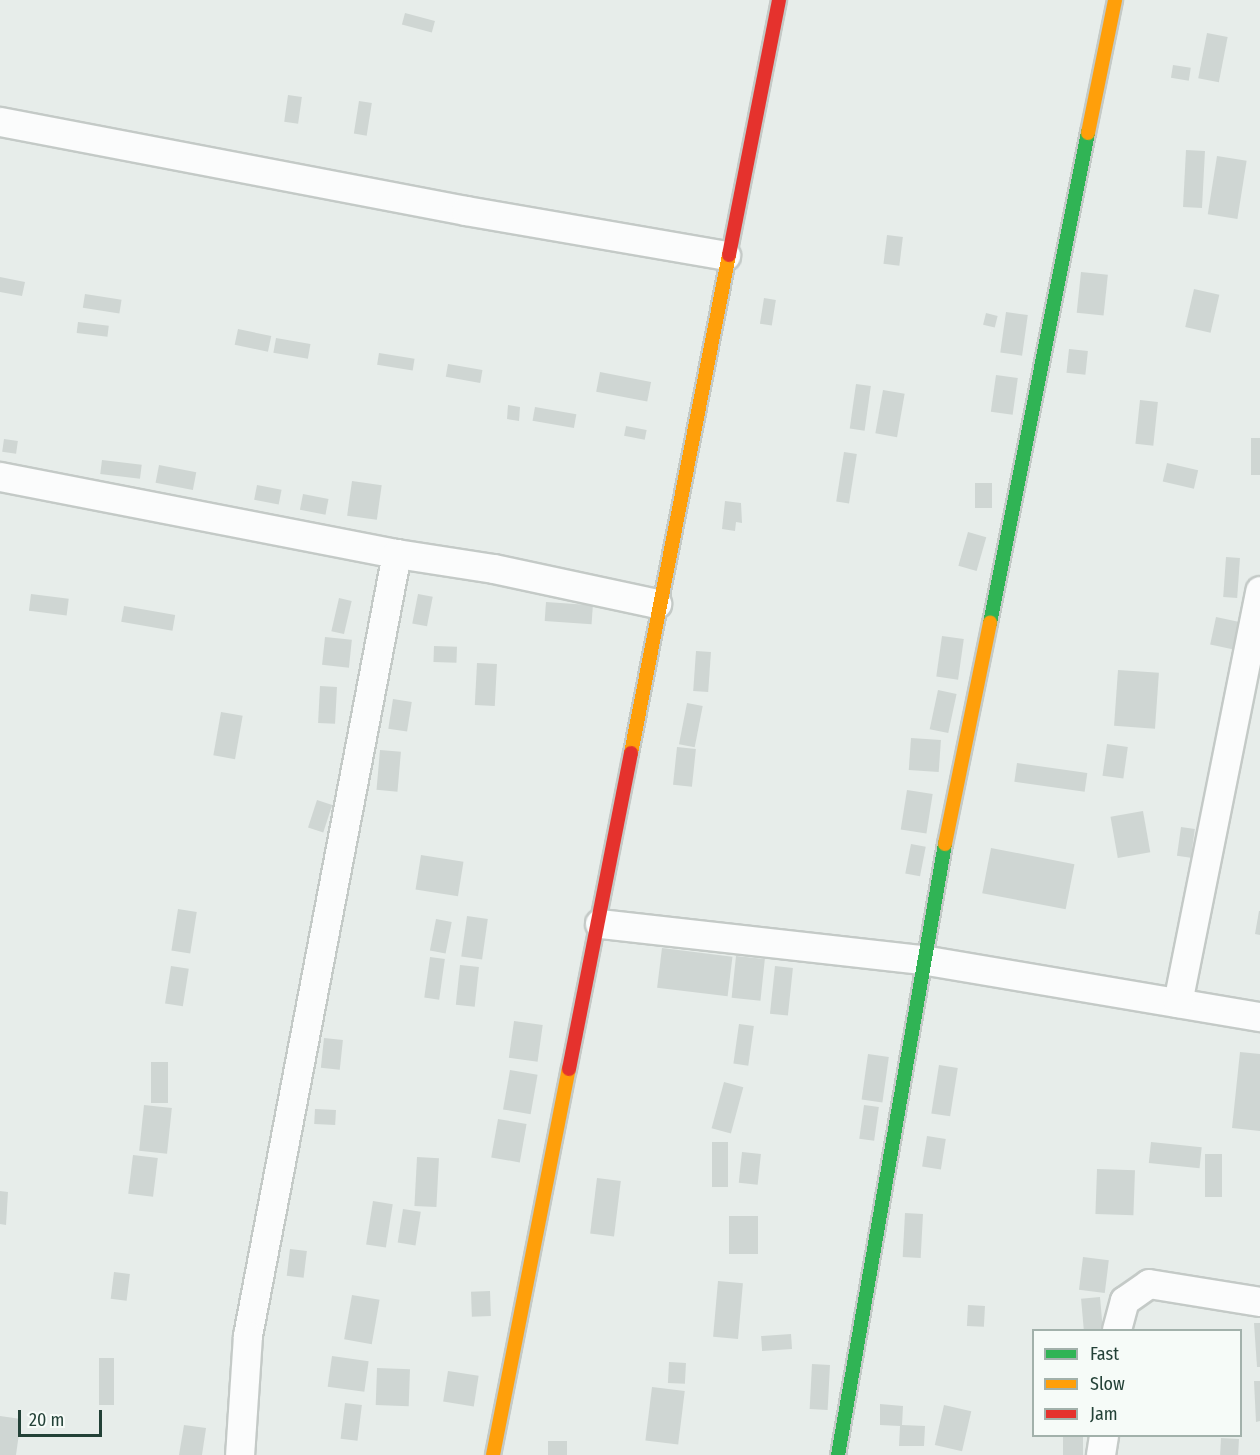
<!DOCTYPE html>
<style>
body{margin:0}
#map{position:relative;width:1260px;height:1455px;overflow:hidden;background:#e7edea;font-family:"Fira Sans Condensed",sans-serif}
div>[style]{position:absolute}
.building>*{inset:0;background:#cfd6d3;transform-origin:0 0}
.roads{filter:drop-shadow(2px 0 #c4cac7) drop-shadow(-2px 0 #c4cac7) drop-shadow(0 2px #c4cac7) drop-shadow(0 -2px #c4cac7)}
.street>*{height:28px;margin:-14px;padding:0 14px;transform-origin:14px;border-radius:14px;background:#fbfcfc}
.fast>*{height:14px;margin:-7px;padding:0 7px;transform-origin:7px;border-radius:7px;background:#30b455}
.slow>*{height:14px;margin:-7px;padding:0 7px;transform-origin:7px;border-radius:7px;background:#ff9f0a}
.jam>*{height:14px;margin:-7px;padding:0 7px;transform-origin:7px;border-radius:7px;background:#e5322d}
span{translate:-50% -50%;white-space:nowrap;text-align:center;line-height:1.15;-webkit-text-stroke:5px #f6fbf8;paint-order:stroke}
.legend{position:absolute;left:1032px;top:1329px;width:210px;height:108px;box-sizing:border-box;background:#f6fbf8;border:2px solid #a2b1ab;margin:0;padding:8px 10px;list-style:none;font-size:18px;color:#234137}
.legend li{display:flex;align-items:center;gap:12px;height:30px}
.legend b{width:30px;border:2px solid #a2b1ab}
.scale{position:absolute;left:18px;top:1410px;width:84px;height:27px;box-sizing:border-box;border:3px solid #234137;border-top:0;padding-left:8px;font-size:18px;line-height:21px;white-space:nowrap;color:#234137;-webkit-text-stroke:4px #f6fbf8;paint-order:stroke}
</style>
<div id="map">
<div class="building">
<div style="left:405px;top:13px;width:31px;height:12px;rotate:15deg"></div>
<div style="left:1207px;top:33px;width:21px;height:46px;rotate:11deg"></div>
<div style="left:1173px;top:65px;width:18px;height:13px;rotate:9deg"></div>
<div style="left:288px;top:95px;width:14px;height:27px;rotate:8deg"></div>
<div style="left:359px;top:101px;width:13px;height:33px;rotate:9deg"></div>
<div style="left:1186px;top:150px;width:19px;height:57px;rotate:3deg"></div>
<div style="left:1217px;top:156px;width:30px;height:59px;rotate:9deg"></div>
<div style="left:887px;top:235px;width:16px;height:29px;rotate:7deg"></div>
<div style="left:1081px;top:272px;width:27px;height:41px;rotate:6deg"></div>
<div style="clip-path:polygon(0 277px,25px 282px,22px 296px,0 292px)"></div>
<div style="left:1194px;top:289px;width:26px;height:39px;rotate:13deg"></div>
<div style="left:85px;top:294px;width:37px;height:14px;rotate:9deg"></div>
<div style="left:764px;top:298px;width:12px;height:26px;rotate:9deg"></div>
<div style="left:1006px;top:312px;width:22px;height:41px;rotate:8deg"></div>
<div style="left:986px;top:313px;width:12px;height:12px;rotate:14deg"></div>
<div style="left:78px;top:322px;width:31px;height:11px;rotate:7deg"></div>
<div style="left:238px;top:329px;width:34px;height:16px;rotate:12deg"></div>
<div style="left:276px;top:338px;width:35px;height:15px;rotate:10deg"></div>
<div style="left:1069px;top:349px;width:19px;height:24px;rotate:6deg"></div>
<div style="left:379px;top:353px;width:36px;height:12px;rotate:9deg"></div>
<div style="left:448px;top:364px;width:35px;height:13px;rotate:10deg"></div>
<div style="left:600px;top:372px;width:52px;height:20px;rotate:11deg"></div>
<div style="left:996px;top:375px;width:22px;height:37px;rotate:8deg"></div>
<div style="left:856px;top:384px;width:15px;height:45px;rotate:8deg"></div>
<div style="left:883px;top:390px;width:22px;height:44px;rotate:10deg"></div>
<div style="left:1140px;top:400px;width:18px;height:44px;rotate:6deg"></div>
<div style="clip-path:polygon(508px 405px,520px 407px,519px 421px,507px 419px)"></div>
<div style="left:535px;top:407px;width:42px;height:14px;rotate:10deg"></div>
<div style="left:626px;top:426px;width:21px;height:10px;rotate:11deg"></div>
<div style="left:1251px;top:438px;width:9px;height:37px"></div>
<div style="left:4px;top:439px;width:14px;height:13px;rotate:8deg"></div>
<div style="left:844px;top:452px;width:13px;height:50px;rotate:9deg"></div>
<div style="left:102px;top:460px;width:40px;height:14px;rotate:7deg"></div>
<div style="left:1167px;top:463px;width:32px;height:19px;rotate:13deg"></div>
<div style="left:159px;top:465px;width:38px;height:18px;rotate:11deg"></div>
<div style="left:352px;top:481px;width:30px;height:35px;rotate:8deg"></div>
<div style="left:975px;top:483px;width:17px;height:25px"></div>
<div style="left:257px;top:485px;width:25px;height:15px;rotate:11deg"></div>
<div style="left:303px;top:494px;width:26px;height:16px;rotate:11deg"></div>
<div style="clip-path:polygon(725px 501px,741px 503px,742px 523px,736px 522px,735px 531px,722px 529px)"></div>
<div style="left:968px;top:532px;width:19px;height:35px;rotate:16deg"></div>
<div style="left:1226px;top:557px;width:14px;height:40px;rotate:4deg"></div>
<div style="left:31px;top:594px;width:38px;height:17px;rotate:7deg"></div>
<div style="left:418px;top:594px;width:15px;height:30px;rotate:11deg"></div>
<div style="left:339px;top:598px;width:13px;height:34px;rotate:13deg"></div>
<div style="left:546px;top:602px;width:47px;height:19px;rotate:4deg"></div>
<div style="left:124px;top:606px;width:52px;height:16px;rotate:10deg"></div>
<div style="left:1216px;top:617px;width:24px;height:28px;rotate:12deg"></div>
<div style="left:942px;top:636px;width:22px;height:41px;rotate:8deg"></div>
<div style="left:325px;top:637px;width:27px;height:28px;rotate:6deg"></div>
<div style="left:434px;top:646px;width:23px;height:16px;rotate:2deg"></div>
<div style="left:696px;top:651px;width:15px;height:40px;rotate:4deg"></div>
<div style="left:477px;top:663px;width:20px;height:42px;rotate:3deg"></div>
<div style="left:1118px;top:670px;width:41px;height:56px;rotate:4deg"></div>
<div style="left:320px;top:686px;width:17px;height:37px;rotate:3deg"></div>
<div style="left:938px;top:690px;width:19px;height:40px;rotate:12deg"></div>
<div style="left:393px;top:699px;width:19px;height:30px;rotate:9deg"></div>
<div style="left:687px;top:703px;width:16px;height:42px;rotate:11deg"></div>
<div style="left:221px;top:712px;width:22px;height:44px;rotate:10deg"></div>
<div style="left:911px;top:738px;width:30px;height:32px;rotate:4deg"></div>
<div style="left:1107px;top:744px;width:21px;height:32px;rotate:8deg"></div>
<div style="left:677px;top:747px;width:19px;height:38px;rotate:6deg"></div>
<div style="left:380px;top:750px;width:21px;height:40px;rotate:5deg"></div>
<div style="left:1017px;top:763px;width:71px;height:19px;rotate:8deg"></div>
<div style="left:907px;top:790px;width:26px;height:40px;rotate:9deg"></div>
<div style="left:317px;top:800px;width:16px;height:29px;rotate:18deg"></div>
<div style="left:1143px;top:811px;width:42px;height:33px;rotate:80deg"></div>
<div style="left:1181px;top:827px;width:14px;height:29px;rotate:8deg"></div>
<div style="left:911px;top:844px;width:15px;height:30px;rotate:11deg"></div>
<div style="left:991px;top:848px;width:85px;height:46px;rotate:11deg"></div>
<div style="left:421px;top:855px;width:43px;height:35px;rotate:9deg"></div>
<div style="left:178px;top:909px;width:19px;height:42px;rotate:9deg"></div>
<div style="clip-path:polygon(1259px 911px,1260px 911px,1260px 935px,1255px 934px)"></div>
<div style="left:467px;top:916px;width:21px;height:41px;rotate:8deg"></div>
<div style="left:436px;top:919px;width:16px;height:32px;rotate:11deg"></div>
<div style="left:662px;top:948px;width:71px;height:40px;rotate:7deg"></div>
<div style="left:736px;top:956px;width:29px;height:42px;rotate:6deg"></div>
<div style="left:430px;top:957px;width:15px;height:41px;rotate:8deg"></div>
<div style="left:460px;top:965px;width:19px;height:40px;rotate:6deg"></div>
<div style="left:171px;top:966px;width:18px;height:38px;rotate:9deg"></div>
<div style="left:775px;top:966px;width:18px;height:48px;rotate:6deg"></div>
<div style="left:514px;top:1021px;width:29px;height:37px;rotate:8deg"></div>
<div style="left:739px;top:1024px;width:15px;height:40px;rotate:8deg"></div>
<div style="left:324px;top:1038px;width:19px;height:30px;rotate:6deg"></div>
<div style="clip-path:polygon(1240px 1052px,1260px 1054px,1260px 1131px,1232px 1128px)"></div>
<div style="left:868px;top:1054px;width:21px;height:46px;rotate:8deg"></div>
<div style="left:151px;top:1062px;width:17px;height:41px"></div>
<div style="left:939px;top:1065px;width:19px;height:49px;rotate:9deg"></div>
<div style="left:510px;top:1070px;width:28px;height:40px;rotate:10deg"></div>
<div style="left:724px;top:1082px;width:20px;height:48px;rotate:15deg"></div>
<div style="left:144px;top:1105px;width:28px;height:46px;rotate:6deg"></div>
<div style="left:864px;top:1105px;width:15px;height:34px;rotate:8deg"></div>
<div style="left:315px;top:1109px;width:21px;height:15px;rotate:3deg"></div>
<div style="left:498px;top:1119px;width:29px;height:39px;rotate:10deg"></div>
<div style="left:927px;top:1136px;width:19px;height:31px;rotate:9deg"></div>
<div style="left:728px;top:1142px;width:45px;height:16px;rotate:90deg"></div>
<div style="left:1151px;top:1142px;width:51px;height:21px;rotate:6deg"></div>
<div style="left:742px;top:1152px;width:19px;height:31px;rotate:6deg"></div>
<div style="left:1205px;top:1154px;width:17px;height:43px"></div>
<div style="left:133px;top:1155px;width:25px;height:39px;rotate:7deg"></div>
<div style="left:417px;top:1157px;width:22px;height:49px;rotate:3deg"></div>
<div style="left:1097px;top:1169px;width:38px;height:45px;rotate:2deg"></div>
<div style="left:597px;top:1178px;width:24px;height:56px;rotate:7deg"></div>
<div style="clip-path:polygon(0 1191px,8px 1192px,6px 1225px,0 1224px)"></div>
<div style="left:373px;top:1201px;width:20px;height:44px;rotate:9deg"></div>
<div style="left:403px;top:1209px;width:18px;height:34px;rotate:9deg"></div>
<div style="left:905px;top:1213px;width:18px;height:44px;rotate:3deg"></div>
<div style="left:729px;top:1216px;width:29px;height:38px"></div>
<div style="left:290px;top:1249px;width:17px;height:27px;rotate:7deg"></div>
<div style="left:1083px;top:1257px;width:26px;height:33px;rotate:7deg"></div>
<div style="left:114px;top:1272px;width:16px;height:27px;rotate:7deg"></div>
<div style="left:718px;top:1281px;width:25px;height:56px;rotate:5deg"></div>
<div style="left:490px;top:1291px;width:25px;height:19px;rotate:88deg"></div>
<div style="left:352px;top:1295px;width:28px;height:45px;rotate:10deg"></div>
<div style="left:1100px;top:1297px;width:33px;height:19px;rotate:85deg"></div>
<div style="left:968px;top:1305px;width:17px;height:21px;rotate:3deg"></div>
<div style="clip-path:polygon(1254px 1323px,1260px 1323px,1260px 1367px,1257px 1367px)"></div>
<div style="left:791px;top:1334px;width:15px;height:30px;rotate:86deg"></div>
<div style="left:332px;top:1356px;width:37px;height:31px;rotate:8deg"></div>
<div style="left:99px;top:1358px;width:15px;height:47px"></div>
<div style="left:669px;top:1362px;width:17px;height:21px;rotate:3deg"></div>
<div style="left:812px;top:1364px;width:18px;height:45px;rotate:3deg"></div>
<div style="left:377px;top:1368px;width:33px;height:37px;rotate:2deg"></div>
<div style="left:448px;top:1371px;width:31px;height:31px;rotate:9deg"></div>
<div style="clip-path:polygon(1254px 1381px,1260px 1381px,1260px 1421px,1256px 1422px)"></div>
<div style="left:652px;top:1387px;width:33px;height:54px;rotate:7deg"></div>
<div style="left:345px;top:1403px;width:17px;height:36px;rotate:7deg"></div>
<div style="clip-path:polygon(880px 1404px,903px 1406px,902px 1425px,925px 1426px,924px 1446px,899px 1446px,900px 1426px,880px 1425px)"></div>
<div style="left:944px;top:1405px;width:28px;height:41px;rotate:13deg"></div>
<div style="clip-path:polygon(0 1416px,21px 1419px,16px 1455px,0 1455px)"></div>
<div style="clip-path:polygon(184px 1425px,206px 1428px,202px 1455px,179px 1455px)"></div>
<div style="left:1063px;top:1436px;width:20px;height:19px"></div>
<div style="left:1221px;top:1438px;width:18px;height:17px;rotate:3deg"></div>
<div style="left:548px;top:1441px;width:19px;height:14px"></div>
</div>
<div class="roads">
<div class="street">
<div style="left:0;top:122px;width:474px;rotate:10.8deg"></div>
<div style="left:466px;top:211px;width:264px;rotate:9.8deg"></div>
<div style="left:0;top:477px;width:404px;rotate:11deg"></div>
<div style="left:397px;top:554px;width:796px;rotate:100.79deg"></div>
<div style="left:248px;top:1336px;width:119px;rotate:93.8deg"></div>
<div style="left:397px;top:554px;width:98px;rotate:8.8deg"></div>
<div style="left:494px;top:569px;width:167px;rotate:12.1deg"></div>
<div style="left:600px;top:924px;width:324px;rotate:6.4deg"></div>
<div style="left:922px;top:960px;width:343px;rotate:9.6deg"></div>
<div style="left:1178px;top:1003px;width:420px;rotate:-78.7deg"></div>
<div style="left:1117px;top:1330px;width:30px;rotate:-75deg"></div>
<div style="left:1125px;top:1301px;width:29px;rotate:-35deg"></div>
<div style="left:1149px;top:1284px;width:112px;rotate:9.2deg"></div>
<div style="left:1101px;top:1455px;width:19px;rotate:-81deg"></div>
</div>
<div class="fast">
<div style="left:990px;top:623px;width:500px;rotate:-78.7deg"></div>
<div style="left:838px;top:1455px;width:620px;rotate:-80.07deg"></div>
</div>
<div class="slow">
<div style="left:1088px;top:133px;width:136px;rotate:-78.5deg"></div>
<div style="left:631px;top:753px;width:508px;rotate:-78.87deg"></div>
<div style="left:945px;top:844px;width:226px;rotate:-78.5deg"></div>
<div style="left:493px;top:1455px;width:393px;rotate:-78.9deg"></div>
</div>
<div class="jam">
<div style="left:729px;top:255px;width:260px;rotate:-78.9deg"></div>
<div style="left:569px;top:1069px;width:322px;rotate:-78.9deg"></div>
</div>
</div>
<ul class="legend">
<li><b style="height:8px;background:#30b455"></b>Fast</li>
<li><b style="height:8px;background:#ff9f0a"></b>Slow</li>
<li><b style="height:8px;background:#e5322d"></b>Jam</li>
</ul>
<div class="scale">20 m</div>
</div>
